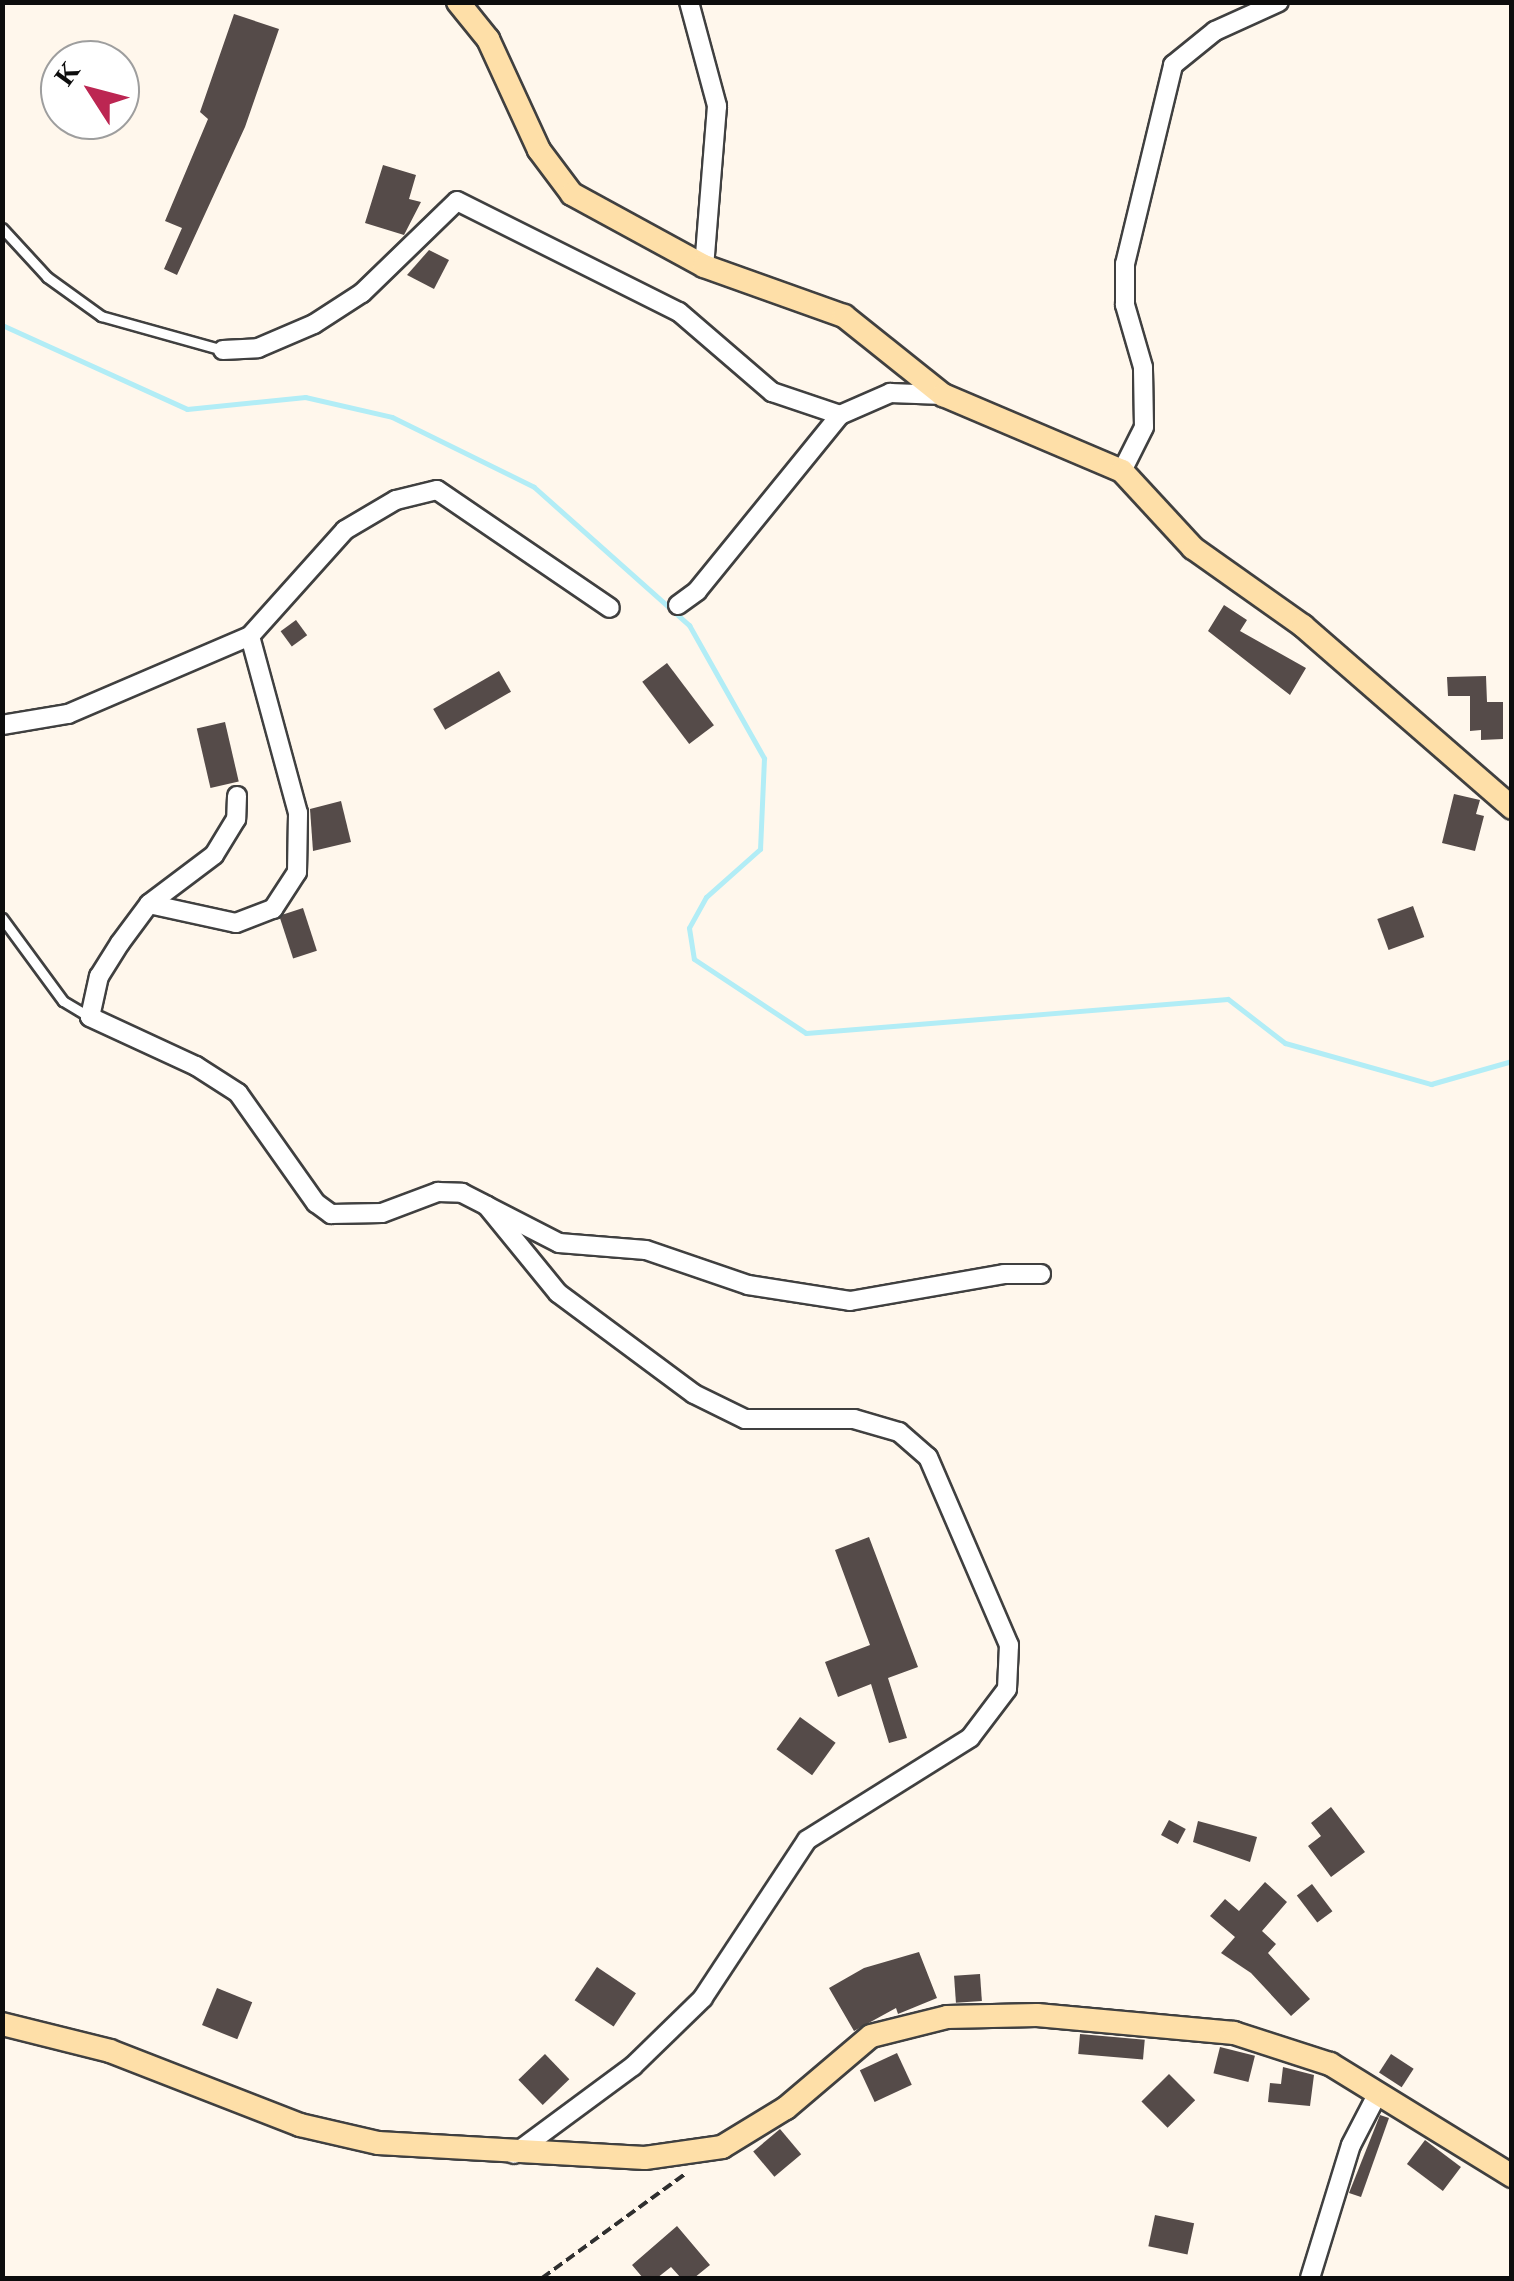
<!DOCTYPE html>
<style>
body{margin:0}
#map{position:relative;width:1514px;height:2281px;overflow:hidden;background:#fff7ec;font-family:Georgia,serif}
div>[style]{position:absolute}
.stream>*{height:5px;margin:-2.5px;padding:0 2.5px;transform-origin:2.5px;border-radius:2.5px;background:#b2edf6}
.building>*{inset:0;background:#554b49;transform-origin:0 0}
.path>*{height:4px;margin-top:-2px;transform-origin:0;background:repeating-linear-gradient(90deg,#2f2f2f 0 10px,transparent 0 15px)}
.roads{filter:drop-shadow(2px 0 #404040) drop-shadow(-2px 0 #404040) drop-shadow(0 2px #404040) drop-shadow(0 -2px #404040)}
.lane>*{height:9px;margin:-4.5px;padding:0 4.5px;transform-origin:4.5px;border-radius:4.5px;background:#fff}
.street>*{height:18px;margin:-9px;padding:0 9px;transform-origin:9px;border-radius:9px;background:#fff}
.secondary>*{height:22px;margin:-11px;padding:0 11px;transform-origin:11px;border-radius:11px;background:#fedfa8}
span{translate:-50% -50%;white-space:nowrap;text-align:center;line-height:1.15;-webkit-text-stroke:10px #fff;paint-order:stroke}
.frame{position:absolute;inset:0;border:5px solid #0d0d0d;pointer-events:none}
.north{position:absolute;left:40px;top:40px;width:100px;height:100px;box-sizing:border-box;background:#fff;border:2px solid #9e9e9e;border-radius:50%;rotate:306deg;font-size:28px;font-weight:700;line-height:40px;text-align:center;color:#0d0d0d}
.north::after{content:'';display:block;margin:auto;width:35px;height:45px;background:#bc2652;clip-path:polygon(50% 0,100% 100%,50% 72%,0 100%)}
</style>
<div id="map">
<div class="stream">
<div style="left:2px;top:325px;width:203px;rotate:24.4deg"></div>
<div style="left:187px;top:409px;width:119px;rotate:-5.8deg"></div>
<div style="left:305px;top:397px;width:89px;rotate:12.9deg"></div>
<div style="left:392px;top:417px;width:158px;rotate:26.2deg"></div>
<div style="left:534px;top:487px;width:208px;rotate:41.7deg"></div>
<div style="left:689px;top:625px;width:153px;rotate:60.6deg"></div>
<div style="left:764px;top:758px;width:91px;rotate:92.5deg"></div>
<div style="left:760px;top:849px;width:72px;rotate:138.4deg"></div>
<div style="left:706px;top:897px;width:35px;rotate:119deg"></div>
<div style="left:689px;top:928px;width:31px;rotate:81deg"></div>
<div style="left:694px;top:959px;width:134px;rotate:33.5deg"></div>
<div style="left:806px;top:1033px;width:423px;rotate:-4.6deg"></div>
<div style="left:1228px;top:999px;width:72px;rotate:37.7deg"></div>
<div style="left:1285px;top:1043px;width:152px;rotate:15.7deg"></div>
<div style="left:1431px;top:1084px;width:84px;rotate:-15.9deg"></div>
</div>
<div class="building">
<div style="clip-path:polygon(234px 14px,279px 29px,245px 127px,177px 275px,164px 269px,182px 228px,165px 221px,208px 119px,200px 112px)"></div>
<div style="clip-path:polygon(383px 165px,416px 175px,409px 199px,421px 202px,404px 235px,365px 223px)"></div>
<div style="clip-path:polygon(429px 250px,449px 260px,434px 289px,407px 275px)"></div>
<div style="clip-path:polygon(1224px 605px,1247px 620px,1240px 631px,1306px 668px,1290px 695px,1208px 631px)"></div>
<div style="left:296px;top:620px;width:19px;height:19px;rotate:54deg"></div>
<div style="left:667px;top:663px;width:78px;height:31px;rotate:53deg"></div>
<div style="left:499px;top:671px;width:24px;height:76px;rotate:60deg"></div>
<div style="clip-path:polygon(1486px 676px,1487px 702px,1503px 702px,1503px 739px,1481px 740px,1481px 730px,1470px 731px,1470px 696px,1448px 696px,1447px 677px)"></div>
<div style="left:225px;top:722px;width:61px;height:29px;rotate:77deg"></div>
<div style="clip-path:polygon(1454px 794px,1480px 800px,1476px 814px,1484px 816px,1475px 851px,1442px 843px)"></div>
<div style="clip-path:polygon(341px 801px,351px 842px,313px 851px,310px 809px)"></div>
<div style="left:1413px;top:906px;width:33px;height:38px;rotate:70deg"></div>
<div style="left:303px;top:908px;width:45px;height:25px;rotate:72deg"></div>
<div style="clip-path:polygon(869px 1537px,918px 1667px,888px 1678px,907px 1738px,889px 1743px,871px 1684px,838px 1697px,825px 1662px,870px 1645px,835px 1550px)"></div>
<div style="left:800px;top:1717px;width:44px;height:40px;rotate:36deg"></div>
<div style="clip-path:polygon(1331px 1807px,1365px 1852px,1331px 1877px,1308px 1846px,1321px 1836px,1311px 1823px)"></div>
<div style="left:1169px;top:1820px;width:19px;height:17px;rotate:28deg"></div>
<div style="clip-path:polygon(1198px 1821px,1257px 1837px,1250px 1862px,1193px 1842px)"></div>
<div style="clip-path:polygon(1265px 1882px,1287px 1902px,1262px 1931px,1276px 1944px,1268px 1953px,1310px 1999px,1291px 2016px,1251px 1973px,1221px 1953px,1235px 1937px,1210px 1916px,1225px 1899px,1239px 1911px)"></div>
<div style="left:1312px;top:1884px;width:34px;height:19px;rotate:53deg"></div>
<div style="clip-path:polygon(919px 1952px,937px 1998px,898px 2014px,896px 2008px,854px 2031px,829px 1988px,864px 1968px)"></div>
<div style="left:597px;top:1967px;width:47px;height:40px;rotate:34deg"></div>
<div style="left:980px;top:1974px;width:27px;height:26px;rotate:86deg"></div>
<div style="left:217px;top:1988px;width:38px;height:40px;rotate:22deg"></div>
<div style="left:1080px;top:2034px;width:65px;height:20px;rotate:5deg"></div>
<div style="left:1220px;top:2047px;width:36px;height:27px;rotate:14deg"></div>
<div style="left:897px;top:2053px;width:35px;height:41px;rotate:65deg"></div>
<div style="left:545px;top:2054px;width:35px;height:37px;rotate:46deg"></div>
<div style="left:1391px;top:2054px;width:27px;height:22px;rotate:33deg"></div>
<div style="clip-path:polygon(1283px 2067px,1314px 2075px,1310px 2106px,1268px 2102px,1270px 2083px,1281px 2084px)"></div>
<div style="left:1169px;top:2074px;width:37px;height:39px;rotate:45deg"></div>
<div style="clip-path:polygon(1380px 2115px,1389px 2118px,1361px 2197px,1349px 2193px)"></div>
<div style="left:780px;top:2129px;width:33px;height:35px;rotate:50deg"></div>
<div style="left:1425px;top:2140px;width:45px;height:30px;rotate:37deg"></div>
<div style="left:1155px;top:2215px;width:40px;height:32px;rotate:12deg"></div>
<div style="clip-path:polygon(677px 2226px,710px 2265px,694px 2278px,681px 2278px,671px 2267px,657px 2278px,643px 2278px,632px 2265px)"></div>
</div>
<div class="path">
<div style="left:542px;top:2278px;width:177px;rotate:-36deg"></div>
</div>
<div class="roads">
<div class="lane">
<div style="left:2px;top:228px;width:67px;rotate:47.4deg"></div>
<div style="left:47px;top:277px;width:67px;rotate:35.8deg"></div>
<div style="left:101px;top:316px;width:127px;rotate:15.6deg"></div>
<div style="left:2px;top:918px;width:103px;rotate:53.7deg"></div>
<div style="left:63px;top:1001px;width:31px;rotate:31deg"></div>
</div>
<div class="street">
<div style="left:689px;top:2px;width:108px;rotate:74.9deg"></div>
<div style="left:717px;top:106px;width:161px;rotate:94.6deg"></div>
<div style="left:223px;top:350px;width:35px;rotate:-3deg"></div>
<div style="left:258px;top:348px;width:61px;rotate:-23.2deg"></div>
<div style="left:314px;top:324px;width:57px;rotate:-32.9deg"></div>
<div style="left:362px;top:293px;width:132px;rotate:-44.1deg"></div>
<div style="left:457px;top:201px;width:248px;rotate:26.6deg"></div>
<div style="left:679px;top:312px;width:123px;rotate:40.7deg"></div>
<div style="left:772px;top:392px;width:72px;rotate:18.7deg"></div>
<div style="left:1122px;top:471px;width:49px;rotate:-63.4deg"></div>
<div style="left:1144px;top:427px;width:60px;rotate:-91deg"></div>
<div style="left:1143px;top:367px;width:65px;rotate:-106.2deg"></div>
<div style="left:1125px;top:305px;width:41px;rotate:-90deg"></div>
<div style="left:1125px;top:264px;width:205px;rotate:-76.4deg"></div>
<div style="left:1173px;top:65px;width:54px;rotate:-39deg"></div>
<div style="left:1215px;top:31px;width:70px;rotate:-24.4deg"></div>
<div style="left:678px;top:605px;width:24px;rotate:-36deg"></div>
<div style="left:697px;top:591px;width:227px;rotate:-50.9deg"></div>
<div style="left:840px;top:415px;width:55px;rotate:-23.7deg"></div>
<div style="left:890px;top:393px;width:53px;rotate:2.2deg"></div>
<div style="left:2px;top:725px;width:67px;rotate:-9.5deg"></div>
<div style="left:68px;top:714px;width:198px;rotate:-23.2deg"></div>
<div style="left:237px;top:796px;width:23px;rotate:92deg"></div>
<div style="left:236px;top:819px;width:42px;rotate:121.4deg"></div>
<div style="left:214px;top:855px;width:81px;rotate:143deg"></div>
<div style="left:149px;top:904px;width:49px;rotate:126.6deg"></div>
<div style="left:120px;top:943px;width:39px;rotate:122deg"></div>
<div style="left:99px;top:976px;width:42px;rotate:102.4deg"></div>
<div style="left:90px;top:1017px;width:117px;rotate:24.8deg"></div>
<div style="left:196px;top:1066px;width:50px;rotate:32.7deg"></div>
<div style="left:238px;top:1093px;width:135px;rotate:54.7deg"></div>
<div style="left:316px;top:1203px;width:19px;rotate:36deg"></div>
<div style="left:331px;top:1214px;width:51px;rotate:-1.1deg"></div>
<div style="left:382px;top:1213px;width:60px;rotate:-20.6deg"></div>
<div style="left:438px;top:1192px;width:24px;rotate:2deg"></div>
<div style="left:462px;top:1193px;width:28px;rotate:27deg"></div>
<div style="left:487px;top:1206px;width:112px;rotate:50.8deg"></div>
<div style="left:558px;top:1293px;width:169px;rotate:36.6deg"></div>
<div style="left:694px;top:1394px;width:57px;rotate:26.1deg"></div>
<div style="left:745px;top:1419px;width:109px"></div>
<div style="left:854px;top:1419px;width:47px;rotate:16.1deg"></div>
<div style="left:899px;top:1432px;width:38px;rotate:41deg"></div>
<div style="left:928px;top:1457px;width:205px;rotate:66.7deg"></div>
<div style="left:1009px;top:1645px;width:44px;rotate:92.6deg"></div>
<div style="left:1007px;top:1689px;width:61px;rotate:127.1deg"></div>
<div style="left:970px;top:1738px;width:192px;rotate:148deg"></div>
<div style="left:807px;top:1840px;width:189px;rotate:123.4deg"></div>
<div style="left:703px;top:1998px;width:98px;rotate:135.8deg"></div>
<div style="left:633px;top:2066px;width:148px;rotate:143.5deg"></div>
<div style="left:149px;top:904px;width:89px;rotate:12.3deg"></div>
<div style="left:236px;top:923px;width:40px;rotate:-21deg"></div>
<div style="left:273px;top:909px;width:44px;rotate:-57deg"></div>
<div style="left:297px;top:872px;width:59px;rotate:-89deg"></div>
<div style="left:298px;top:813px;width:183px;rotate:-105.2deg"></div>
<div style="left:250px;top:636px;width:142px;rotate:-48.1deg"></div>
<div style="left:345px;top:530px;width:59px;rotate:-30.5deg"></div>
<div style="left:396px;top:500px;width:42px;rotate:-13.7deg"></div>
<div style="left:437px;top:490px;width:209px;rotate:34.3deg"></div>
<div style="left:487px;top:1206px;width:81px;rotate:27.2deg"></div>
<div style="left:559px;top:1243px;width:87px;rotate:4.6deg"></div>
<div style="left:646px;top:1250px;width:108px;rotate:18.9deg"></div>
<div style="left:748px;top:1285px;width:103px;rotate:8.9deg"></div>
<div style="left:850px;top:1301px;width:156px;rotate:-9.9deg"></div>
<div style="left:1004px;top:1274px;width:37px"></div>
<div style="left:1310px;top:2278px;width:139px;rotate:-72.9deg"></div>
<div style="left:1351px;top:2145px;width:59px;rotate:-62.6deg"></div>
</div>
<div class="secondary">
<div style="left:458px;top:2px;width:48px;rotate:51deg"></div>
<div style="left:488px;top:39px;width:122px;rotate:65.3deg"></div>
<div style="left:539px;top:150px;width:55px;rotate:53.1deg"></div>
<div style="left:572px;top:194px;width:150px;rotate:28.6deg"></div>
<div style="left:704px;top:266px;width:149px;rotate:19.7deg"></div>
<div style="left:844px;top:316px;width:127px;rotate:38.6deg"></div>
<div style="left:943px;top:395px;width:194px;rotate:23deg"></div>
<div style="left:1122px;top:471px;width:105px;rotate:47.3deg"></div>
<div style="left:1193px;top:548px;width:135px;rotate:35.3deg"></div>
<div style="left:1303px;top:626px;width:277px;rotate:41deg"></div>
<div style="left:2px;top:2024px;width:111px;rotate:14deg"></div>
<div style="left:110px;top:2051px;width:204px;rotate:21.3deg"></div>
<div style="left:300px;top:2125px;width:80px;rotate:13deg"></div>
<div style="left:378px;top:2143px;width:267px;rotate:3.2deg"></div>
<div style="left:645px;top:2158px;width:78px;rotate:-8.1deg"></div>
<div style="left:722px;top:2147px;width:75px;rotate:-31.4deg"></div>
<div style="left:786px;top:2108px;width:111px;rotate:-40.3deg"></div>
<div style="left:871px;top:2036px;width:78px;rotate:-14deg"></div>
<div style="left:947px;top:2017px;width:90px;rotate:-1.3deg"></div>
<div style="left:1037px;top:2015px;width:198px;rotate:5.2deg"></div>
<div style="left:1234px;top:2033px;width:101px;rotate:17.9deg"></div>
<div style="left:1330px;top:2064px;width:214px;rotate:31.6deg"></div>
</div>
</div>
<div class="frame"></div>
<div class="north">K</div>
</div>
